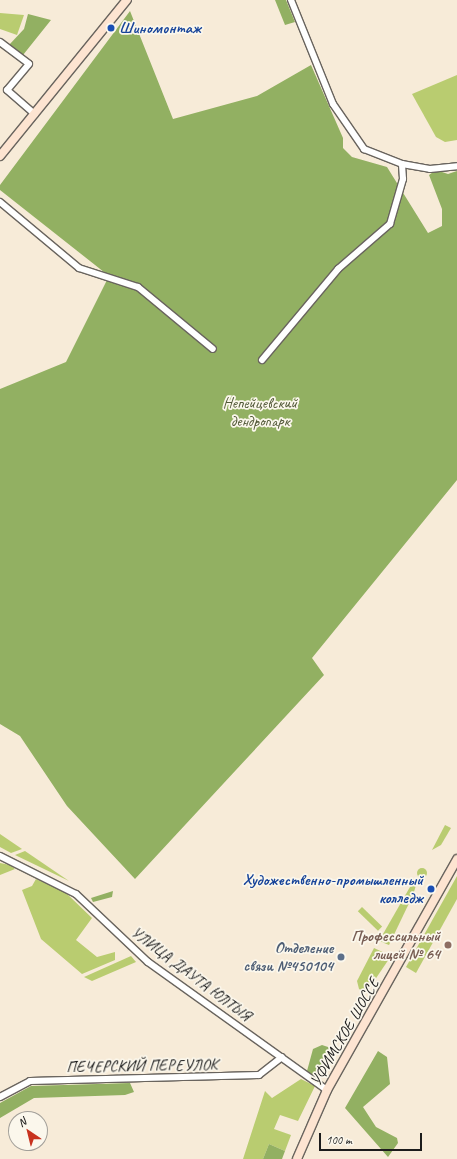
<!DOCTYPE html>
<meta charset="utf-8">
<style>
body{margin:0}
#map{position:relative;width:457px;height:1159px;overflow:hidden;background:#f7ebd8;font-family:Caveat,sans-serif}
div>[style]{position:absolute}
.green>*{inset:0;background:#b9cc70;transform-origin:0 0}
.round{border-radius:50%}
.forest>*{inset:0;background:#92b062}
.roads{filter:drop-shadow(1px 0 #69645e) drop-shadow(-1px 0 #69645e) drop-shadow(0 1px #69645e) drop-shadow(0 -1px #69645e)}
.street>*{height:6px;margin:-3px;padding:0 3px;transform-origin:3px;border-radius:3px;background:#fff}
.secondary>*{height:8px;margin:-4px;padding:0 4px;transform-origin:4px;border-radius:4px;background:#fde4d1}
.dots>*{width:11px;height:11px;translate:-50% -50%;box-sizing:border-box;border:2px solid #fbf7ec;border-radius:50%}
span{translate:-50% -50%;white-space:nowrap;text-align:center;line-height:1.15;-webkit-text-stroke:3.5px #fbf7ec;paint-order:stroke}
.transit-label{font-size:16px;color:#164399;font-weight:700}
.left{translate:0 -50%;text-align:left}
.right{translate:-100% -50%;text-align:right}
.park-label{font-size:16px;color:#535a39}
.education-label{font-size:16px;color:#785e54;font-weight:700}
.service-label{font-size:16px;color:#4e5e75;font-weight:700}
.street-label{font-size:16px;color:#1c1c1c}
.north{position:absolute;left:8px;top:1111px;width:40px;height:40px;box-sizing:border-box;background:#fbf7ec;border:1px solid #a29f99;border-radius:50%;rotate:325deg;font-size:11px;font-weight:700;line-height:16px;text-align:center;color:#1c1c1c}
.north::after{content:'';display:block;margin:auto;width:14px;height:18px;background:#c8321e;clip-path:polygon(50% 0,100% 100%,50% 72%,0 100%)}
.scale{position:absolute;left:319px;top:1133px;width:103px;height:18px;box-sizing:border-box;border:2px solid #1c1c1c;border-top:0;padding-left:5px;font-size:12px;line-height:14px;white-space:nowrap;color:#1c1c1c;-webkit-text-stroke:3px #fbf7ec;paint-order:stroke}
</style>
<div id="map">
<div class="green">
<div style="clip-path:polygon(0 13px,24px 15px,17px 35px,0 29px)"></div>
<div style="clip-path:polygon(457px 75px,457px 140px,445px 142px,436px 137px,412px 94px)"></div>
<div style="clip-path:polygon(445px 825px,451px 828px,441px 845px,432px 850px)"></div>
<div style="clip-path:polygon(0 834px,22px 849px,11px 853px,0 847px)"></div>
<div style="clip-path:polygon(25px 851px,69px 881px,15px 855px)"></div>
<div style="clip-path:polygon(0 863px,10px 865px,15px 869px,0 875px)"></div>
<div class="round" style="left:417px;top:868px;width:10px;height:10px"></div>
<div style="clip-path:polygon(457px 876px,457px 899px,416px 973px,406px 967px)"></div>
<div style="clip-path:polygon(36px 879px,65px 892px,92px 918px,76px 940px,97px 957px,115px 952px,115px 960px,82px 974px,41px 939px,22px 890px,32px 886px)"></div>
<div style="clip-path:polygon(414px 880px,417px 882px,413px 895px,389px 945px,379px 941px)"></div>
<div style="left:362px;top:907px;width:28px;height:6px;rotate:44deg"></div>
<div style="clip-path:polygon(374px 948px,391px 956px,366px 993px,359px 989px,357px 981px)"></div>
<div style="clip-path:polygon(131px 956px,136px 962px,92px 981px,84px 977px)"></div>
<div style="clip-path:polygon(301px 1079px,315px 1086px,298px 1121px,280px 1115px,274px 1129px,291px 1135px,285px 1151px,269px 1144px,263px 1159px,243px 1159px,265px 1091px,272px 1098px)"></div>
</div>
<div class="forest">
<div style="clip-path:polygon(275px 0,286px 0,295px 22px,285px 25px)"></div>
<div style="clip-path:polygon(130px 11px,173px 119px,257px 96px,311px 65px,343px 138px,343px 148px,352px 157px,387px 167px,428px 233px,442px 226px,442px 209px,429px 175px,436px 170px,448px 174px,457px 171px,457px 480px,312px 658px,324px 675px,135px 879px,67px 806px,20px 736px,0 724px,0 389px,66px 362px,109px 276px,0 190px,0 185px)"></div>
<div style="clip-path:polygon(28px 14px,51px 20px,23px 55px,9px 45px,24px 29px)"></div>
<div style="clip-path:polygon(113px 891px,112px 897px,93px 902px,91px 898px)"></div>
<div style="clip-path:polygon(322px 1045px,334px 1049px,318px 1080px,307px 1071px,313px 1049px)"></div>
<div style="clip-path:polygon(378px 1051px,387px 1057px,390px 1084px,363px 1107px,376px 1127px,397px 1138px,398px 1143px,388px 1157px,345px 1108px)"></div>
<div style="clip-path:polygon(130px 1083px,134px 1092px,125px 1095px,34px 1098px,0 1118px,0 1103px,31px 1086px)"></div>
<div style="clip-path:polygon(269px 1144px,285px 1151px,282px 1159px,263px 1159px)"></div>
</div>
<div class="roads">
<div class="street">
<div style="left:291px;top:0;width:112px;rotate:68deg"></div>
<div style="left:333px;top:104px;width:55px;rotate:55.4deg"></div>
<div style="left:364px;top:149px;width:41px;rotate:21.5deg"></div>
<div style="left:402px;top:164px;width:28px;rotate:10deg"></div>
<div style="left:430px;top:169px;width:27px;rotate:-6deg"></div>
<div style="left:0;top:42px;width:36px;rotate:37deg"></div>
<div style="left:29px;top:64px;width:34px;rotate:130deg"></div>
<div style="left:7px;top:90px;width:37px;rotate:41deg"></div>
<div style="left:0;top:202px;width:103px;rotate:39.9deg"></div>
<div style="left:79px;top:268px;width:62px;rotate:17.9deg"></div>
<div style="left:138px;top:287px;width:97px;rotate:39.6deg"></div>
<div style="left:262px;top:360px;width:119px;rotate:-50.1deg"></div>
<div style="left:338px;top:269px;width:69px;rotate:-40.9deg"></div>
<div style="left:390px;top:224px;width:47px;rotate:-73.9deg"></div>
<div style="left:403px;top:179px;width:15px;rotate:-94deg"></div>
<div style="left:0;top:856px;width:85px;rotate:26.6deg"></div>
<div style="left:76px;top:894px;width:99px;rotate:43.4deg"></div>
<div style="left:148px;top:962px;width:220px;rotate:35.6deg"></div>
<div style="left:0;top:1097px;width:34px;rotate:-28deg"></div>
<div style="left:30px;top:1081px;width:229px;rotate:-1.5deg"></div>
<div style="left:259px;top:1075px;width:29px;rotate:-38deg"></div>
</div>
<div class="secondary">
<div style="left:0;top:156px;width:201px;rotate:-50.9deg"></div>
<div style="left:297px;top:1159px;width:75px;rotate:-66.5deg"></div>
<div style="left:327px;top:1090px;width:265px;rotate:-60.6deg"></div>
</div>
</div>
<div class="dots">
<div style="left:111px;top:28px;background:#1a4fb4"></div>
<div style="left:431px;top:889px;background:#1a4fb4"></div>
<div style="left:448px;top:945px;background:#8d6e63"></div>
<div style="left:341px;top:957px;background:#5c6f8a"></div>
</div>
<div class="transit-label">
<span class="left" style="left:119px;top:28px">Шиномонтаж</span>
<span class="right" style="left:423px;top:889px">Художественно-промышленный<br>колледж</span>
</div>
<div class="park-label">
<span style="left:260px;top:412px">Непейцевский<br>дендропарк</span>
</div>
<div class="education-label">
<span class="right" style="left:440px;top:945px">Профессильный<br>лицей № 64</span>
</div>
<div class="service-label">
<span class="right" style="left:333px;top:957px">Отделение<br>связи №450104</span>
</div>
<div class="street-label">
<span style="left:191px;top:974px;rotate:37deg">УЛИЦА ДАУТА ЮЛТЫЯ</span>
<span style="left:345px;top:1032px;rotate:-60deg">УФИМСКОЕ ШОССЕ</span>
<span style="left:142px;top:1066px;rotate:-1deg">ПЕЧЕРСКИЙ ПЕРЕУЛОК</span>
</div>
<div class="north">N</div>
<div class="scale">100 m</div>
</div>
